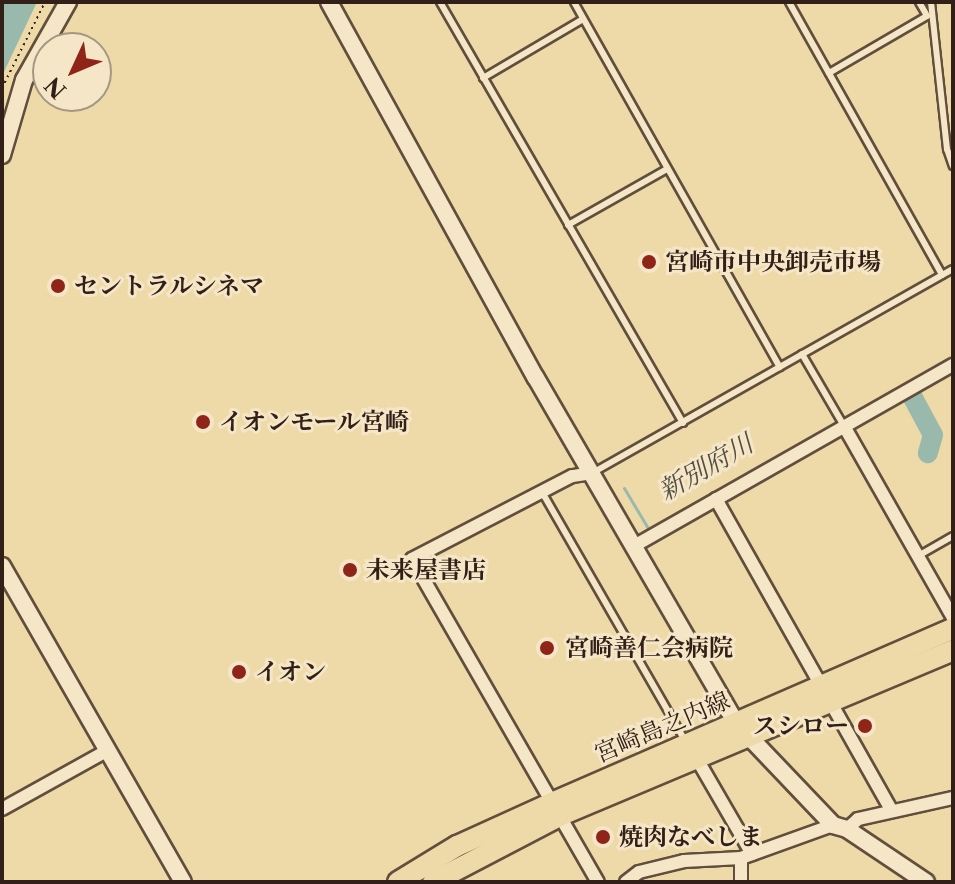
<!DOCTYPE html>
<meta charset="utf-8">
<style>
body{margin:0}
#map{position:relative;width:955px;height:884px;overflow:hidden;background:#eed9a8;font-family:"Libre Caslon Text","Noto Serif JP",serif}
div>[style]{position:absolute}
.water>*{inset:0;background:#9ab9ad}
.stream>*{height:3px;margin:-1.5px;padding:0 1.5px;transform-origin:1.5px;border-radius:1.5px;background:#9ab9ad}
.river>*{height:20px;margin:-10px;padding:0 10px;transform-origin:10px;border-radius:10px;background:#9ab9ad}
.path>*{height:2px;margin-top:-1px;transform-origin:0;background:repeating-linear-gradient(90deg,#322018 0 2px,transparent 0 6px)}
.roads{filter:drop-shadow(2px 0 #614e3c) drop-shadow(-2px 0 #614e3c) drop-shadow(0 2px #614e3c) drop-shadow(0 -2px #614e3c)}
.service>*{height:6px;margin:-3px;padding:0 3px;transform-origin:3px;border-radius:3px;background:#f4e6c6}
.minor>*{height:12px;margin:-6px;padding:0 6px;transform-origin:6px;border-radius:6px;background:#f4e6c6}
.tertiary>*{height:16px;margin:-8px;padding:0 8px;transform-origin:8px;border-radius:8px;background:#f4e6c6}
.primary>*{height:20px;margin:-10px;padding:0 10px;transform-origin:10px;border-radius:10px;background:#eed9a8}
.dots>*{width:22px;height:22px;translate:-50% -50%;box-sizing:border-box;border:4px solid #f4e6c6;border-radius:50%}
span{translate:-50% -50%;white-space:nowrap;text-align:center;line-height:1.15;-webkit-text-stroke:6px #f4e6c6;paint-order:stroke}
.poi-label{font-size:24px;color:#322018;font-weight:700}
.left{translate:0 -50%;text-align:left}
.right{translate:-100% -50%;text-align:right}
.street-label{font-size:24px;color:#322018}
.water-label{font-size:26px;color:#514e45;font-style:italic}
.frame{position:absolute;inset:0;border:4px solid #322018;pointer-events:none}
.north{position:absolute;left:32px;top:32px;width:80px;height:80px;box-sizing:border-box;background:#f4e6c6;border:2px solid #a69780;border-radius:50%;rotate:226deg;font-size:22px;font-weight:700;line-height:32px;text-align:center;color:#322018}
.north::after{content:'';display:block;margin:auto;width:28px;height:36px;background:#8f2418;clip-path:polygon(50% 0,100% 100%,50% 72%,0 100%)}
</style>
<div id="map">
<div class="water">
<div style="clip-path:polygon(2px 2px,37px 2px,2px 76px)"></div>
</div>
<div class="stream">
<div style="left:851px;top:416px;width:117px;rotate:-29.6deg"></div>
<div style="left:624px;top:488px;width:49px;rotate:59.2deg"></div>
<div style="left:649px;top:530px;width:209px;rotate:-29.5deg"></div>
</div>
<div class="river">
<div style="left:912px;top:396px;width:44px;rotate:61.7deg"></div>
<div style="left:933px;top:435px;width:19px;rotate:106deg"></div>
</div>
<div class="path">
<div style="left:2px;top:88px;width:96px;rotate:-63.4deg"></div>
</div>
<div class="roads">
<div class="service">
<div style="left:440px;top:2px;width:486px;rotate:60deg"></div>
<div style="left:574px;top:2px;width:419px;rotate:60.6deg"></div>
<div style="left:789px;top:2px;width:313px;rotate:60.7deg"></div>
<div style="left:919px;top:2px;width:16px;rotate:60deg"></div>
<div style="left:931px;top:2px;width:148px;rotate:83.8deg"></div>
<div style="left:947px;top:149px;width:18px;rotate:71deg"></div>
<div style="left:829px;top:73px;width:113px;rotate:-30.2deg"></div>
<div style="left:483px;top:78px;width:116px;rotate:-30.5deg"></div>
<div style="left:568px;top:225px;width:114px;rotate:-29.5deg"></div>
<div style="left:802px;top:354px;width:83px;rotate:59.7deg"></div>
<div style="left:594px;top:472px;width:412px;rotate:-29.5deg"></div>
<div style="left:542px;top:492px;width:289px;rotate:60.1deg"></div>
<div style="left:918px;top:556px;width:40px;rotate:-29.7deg"></div>
</div>
<div class="minor">
<div style="left:844px;top:426px;width:221px;rotate:60.4deg"></div>
<div style="left:592px;top:473px;width:20px;rotate:171deg"></div>
<div style="left:572px;top:476px;width:180px;rotate:152.6deg"></div>
<div style="left:412px;top:559px;width:373px;rotate:60.1deg"></div>
<div style="left:716px;top:499px;width:357px;rotate:60.6deg"></div>
<div style="left:634px;top:546px;width:367px;rotate:-29.6deg"></div>
<div style="left:697px;top:759px;width:110px;rotate:59.9deg"></div>
<div style="left:2px;top:809px;width:121px;rotate:-29.1deg"></div>
<div style="left:847px;top:829px;width:15px;rotate:-42deg"></div>
<div style="left:858px;top:819px;width:97px;rotate:-12.5deg"></div>
<div style="left:626px;top:882px;width:16px;rotate:-38deg"></div>
<div style="left:639px;top:872px;width:46px;rotate:-13.7deg"></div>
<div style="left:684px;top:861px;width:57px;rotate:-3deg"></div>
<div style="left:741px;top:858px;width:98px;rotate:-19.7deg"></div>
<div style="left:741px;top:882px;width:24px;rotate:-90deg"></div>
</div>
<div class="tertiary">
<div style="left:329px;top:2px;width:429px;rotate:61.2deg"></div>
<div style="left:536px;top:378px;width:399px;rotate:59.9deg"></div>
<div style="left:736px;top:723px;width:141px;rotate:46.4deg"></div>
<div style="left:833px;top:825px;width:15px;rotate:16deg"></div>
<div style="left:847px;top:829px;width:95px;rotate:33.9deg"></div>
<div style="left:2px;top:155px;width:78px;rotate:-73.7deg"></div>
<div style="left:24px;top:80px;width:90px;rotate:-60.6deg"></div>
<div style="left:2px;top:566px;width:364px;rotate:60.2deg"></div>
</div>
<div class="primary">
<div style="left:398px;top:882px;width:69px;rotate:-31.4deg"></div>
<div style="left:457px;top:846px;width:104px;rotate:-24.4deg"></div>
<div style="left:552px;top:803px;width:437px;rotate:-23.5deg"></div>
<div style="left:433px;top:882px;width:142px;rotate:-27.6deg"></div>
<div style="left:559px;top:816px;width:428px;rotate:-22.8deg"></div>
</div>
</div>
<div class="dots">
<div style="left:649px;top:262px;background:#8f2418"></div>
<div style="left:58px;top:286px;background:#8f2418"></div>
<div style="left:203px;top:422px;background:#8f2418"></div>
<div style="left:350px;top:570px;background:#8f2418"></div>
<div style="left:547px;top:648px;background:#8f2418"></div>
<div style="left:239px;top:672px;background:#8f2418"></div>
<div style="left:865px;top:726px;background:#8f2418"></div>
<div style="left:603px;top:837px;background:#8f2418"></div>
</div>
<div class="poi-label">
<span class="left" style="left:665px;top:262px">宮崎市中央卸売市場</span>
<span class="left" style="left:74px;top:286px">セントラルシネマ</span>
<span class="left" style="left:219px;top:422px">イオンモール宮崎</span>
<span class="left" style="left:366px;top:570px">未来屋書店</span>
<span class="left" style="left:565px;top:648px">宮崎善仁会病院</span>
<span class="left" style="left:255px;top:672px">イオン</span>
<span class="right" style="left:849px;top:726px">スシロー</span>
<span class="left" style="left:619px;top:837px">焼肉なべしま</span>
</div>
<div class="street-label">
<span style="left:662px;top:727px;rotate:-23deg">宮崎島之内線</span>
</div>
<div class="water-label">
<span style="left:706px;top:468px;rotate:-30deg">新別府川</span>
</div>
<div class="frame"></div>
<div class="north">N</div>
</div>
